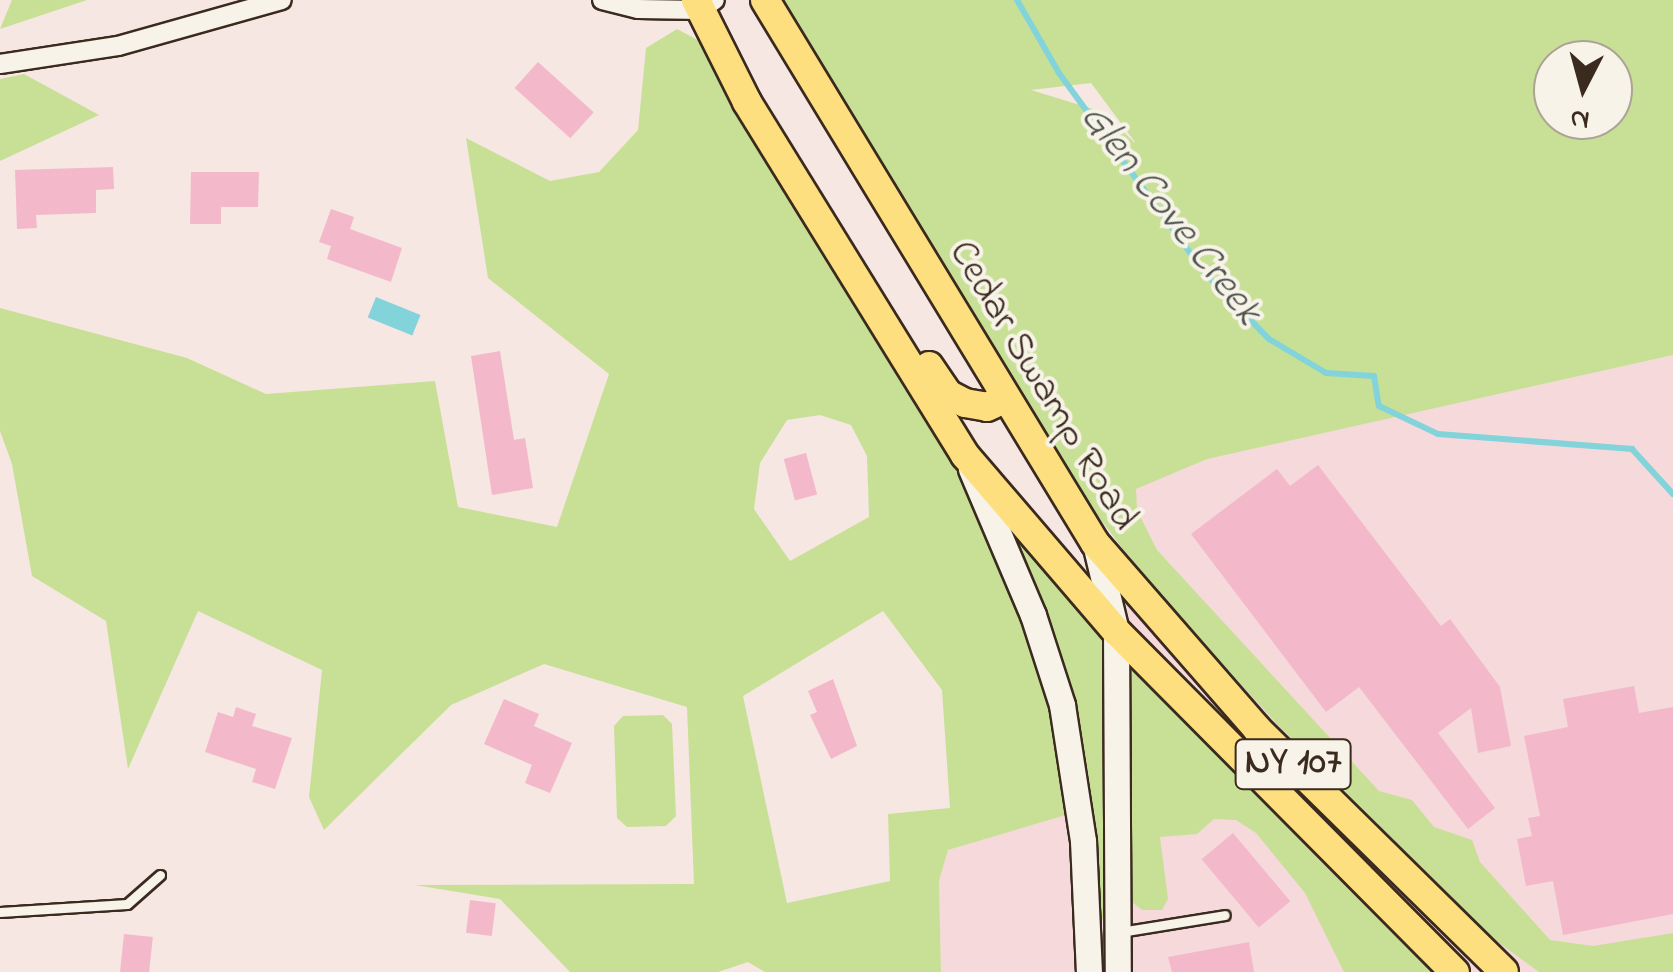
<!DOCTYPE html>
<style>
body{margin:0}
#map{position:relative;width:1673px;height:972px;overflow:hidden;background:#f6e7e2;font-family:"Indie Flower",sans-serif}
div>[style]{position:absolute}
.built>*{inset:0;background:#f5d9db}
.green>*{inset:0;background:#c8e096}
.water>*{inset:0;background:#82d3da;transform-origin:0 0}
.stream>*{height:6px;margin:-3px;padding:0 3px;transform-origin:3px;border-radius:3px;background:#82d3da}
.building>*{inset:0;background:#f3b9cb;transform-origin:0 0}
.roads{filter:drop-shadow(2px 0 #3b2a1e) drop-shadow(-2px 0 #3b2a1e) drop-shadow(0 2px #3b2a1e) drop-shadow(0 -2px #3b2a1e)}
.service>*{height:9px;margin:-4.5px;padding:0 4.5px;transform-origin:4.5px;border-radius:4.5px;background:#f7f3e8}
.minor>*{height:18px;margin:-9px;padding:0 9px;transform-origin:9px;border-radius:9px;background:#f7f3e8}
.secondary>*{height:25px;margin:-12.5px;padding:0 12.5px;transform-origin:12.5px;border-radius:12.5px;background:#f7f3e8}
.primary>*{height:28px;margin:-14px;padding:0 14px;transform-origin:14px;border-radius:14px;background:#fedf80}
span{translate:-50% -50%;white-space:nowrap;text-align:center;line-height:1.15;-webkit-text-stroke:8px #f7f3e8;paint-order:stroke}
.shield-label span{padding:2px 8px;background:#f7f3e8;border:2px solid;border-radius:8px;-webkit-text-stroke-width:0}
.shield-label{font-size:38px;color:#3b2a1e;font-weight:700}
.street-label{font-size:40px;color:#3b2a1e}
.water-label{font-size:42px;color:#4d544d;font-style:italic}
.north{position:absolute;left:1533px;top:40px;width:100px;height:100px;box-sizing:border-box;background:#f7f3e8;border:2px solid #aca397;border-radius:50%;rotate:186deg;font-size:28px;font-weight:700;line-height:40px;text-align:center;color:#3b2a1e}
.north::after{content:'';display:block;margin:auto;width:35px;height:45px;background:#3b2a1e;clip-path:polygon(50% 0,100% 100%,50% 72%,0 100%)}
</style>
<div id="map">
<div class="built">
<div style="clip-path:polygon(1673px 355px,1673px 972px,941px 972px,939px 881px,948px 850px,1079px 810px,1126px 867px,1118px 478px)"></div>
</div>
<div class="green">
<div style="clip-path:polygon(12px 0,87px 0,0 29px)"></div>
<div style="clip-path:polygon(evenodd,771px 0,1673px 0,1673px 355px,1207px 459px,1136px 489px,1137px 510px,1157px 550px,1379px 791px,1412px 800px,1434px 827px,1472px 840px,1480px 862px,1550px 940px,1593px 946px,1673px 933px,1673px 972px,1539px 972px,1491px 937px,1277px 724px,1146px 580px,1041px 440px,771px 0,1553px 60px,1613px 60px,1613px 120px,1553px 120px,1553px 60px,771px 0,1091px 83px,1135px 142px,1135px 143px,1103px 112px,1031px 90px,1091px 83px)"></div>
<div style="clip-path:polygon(evenodd,677px 29px,707px 45px,962px 454px,1447px 972px,1344px 972px,1305px 893px,1256px 833px,1236px 820px,1214px 819px,1197px 834px,1160px 837px,1168px 899px,1162px 910px,1142px 910px,1132px 902px,1126px 869px,1100px 924px,1079px 811px,948px 850px,939px 881px,941px 972px,765px 972px,748px 962px,718px 972px,570px 972px,500px 899px,415px 885px,694px 884px,687px 707px,544px 664px,451px 705px,324px 830px,309px 797px,322px 670px,198px 611px,128px 769px,106px 621px,32px 576px,12px 464px,0 431px,0 308px,187px 358px,266px 394px,435px 381px,458px 507px,557px 527px,609px 374px,488px 278px,466px 138px,550px 181px,599px 172px,638px 130px,646px 48px,677px 29px,820px 415px,851px 425px,867px 456px,869px 517px,790px 561px,754px 509px,760px 463px,787px 420px,820px 415px,677px 29px,883px 611px,942px 690px,950px 808px,888px 814px,890px 881px,787px 903px,743px 696px,883px 611px)"></div>
<div style="clip-path:polygon(24px 74px,99px 115px,0 161px,0 79px)"></div>
<div style="clip-path:polygon(663px 715px,672px 724px,676px 816px,666px 826px,627px 827px,617px 818px,614px 726px,623px 716px)"></div>
</div>
<div class="water">
<div style="left:376px;top:297px;width:48px;height:22px;rotate:22deg"></div>
</div>
<div class="stream">
<div style="left:1017px;top:0;width:84px;rotate:60.1deg"></div>
<div style="left:1059px;top:73px;width:248px;rotate:53.9deg"></div>
<div style="left:1205px;top:273px;width:92px;rotate:45.9deg"></div>
<div style="left:1269px;top:339px;width:66px;rotate:30.8deg"></div>
<div style="left:1326px;top:373px;width:48px;rotate:3.6deg"></div>
<div style="left:1374px;top:376px;width:30px;rotate:81deg"></div>
<div style="left:1379px;top:406px;width:65px;rotate:25.4deg"></div>
<div style="left:1438px;top:434px;width:195px;rotate:4.4deg"></div>
<div style="left:1632px;top:449px;width:61px;rotate:47.7deg"></div>
</div>
<div class="building">
<div style="left:538px;top:62px;width:75px;height:35px;rotate:42deg"></div>
<div style="clip-path:polygon(113px 167px,114px 189px,96px 190px,96px 213px,36px 215px,37px 228px,17px 229px,15px 170px)"></div>
<div style="clip-path:polygon(191px 172px,259px 172px,258px 207px,221px 207px,221px 224px,190px 224px)"></div>
<div style="clip-path:polygon(331px 209px,354px 217px,350px 229px,402px 248px,391px 282px,327px 259px,331px 246px,319px 242px)"></div>
<div style="clip-path:polygon(500px 351px,514px 440px,525px 438px,533px 488px,492px 495px,471px 356px)"></div>
<div style="left:806px;top:453px;width:43px;height:23px;rotate:75deg"></div>
<div style="clip-path:polygon(1318px 465px,1441px 626px,1450px 619px,1500px 687px,1511px 746px,1478px 753px,1471px 708px,1438px 733px,1495px 808px,1468px 829px,1359px 687px,1326px 712px,1191px 534px,1277px 469px,1290px 486px)"></div>
<div style="clip-path:polygon(833px 679px,857px 746px,831px 759px,810px 715px,817px 712px,808px 691px)"></div>
<div style="clip-path:polygon(1634px 686px,1639px 713px,1673px 707px,1673px 914px,1563px 935px,1553px 881px,1526px 886px,1517px 839px,1532px 836px,1528px 818px,1540px 816px,1524px 736px,1568px 727px,1563px 699px)"></div>
<div style="clip-path:polygon(504px 699px,539px 714px,534px 726px,572px 743px,550px 793px,525px 783px,532px 765px,484px 744px)"></div>
<div style="clip-path:polygon(236px 707px,256px 714px,252px 726px,292px 738px,275px 789px,252px 782px,256px 769px,205px 752px,218px 712px,233px 717px)"></div>
<div style="left:1233px;top:833px;width:89px;height:41px;rotate:50deg"></div>
<div style="left:470px;top:900px;width:26px;height:33px;rotate:7deg"></div>
<div style="left:124px;top:934px;width:29px;height:38px;rotate:6deg"></div>
<div style="clip-path:polygon(1249px 942px,1254px 972px,1172px 972px,1168px 957px)"></div>
</div>
<div class="roads">
<div class="service">
<div style="left:0;top:912px;width:127px;rotate:-3.6deg"></div>
<div style="left:127px;top:904px;width:44px;rotate:-41.3deg"></div>
<div style="left:1120px;top:932px;width:106px;rotate:-9.2deg"></div>
</div>
<div class="minor">
<div style="left:602px;top:0;width:37px;rotate:14deg"></div>
<div style="left:638px;top:9px;width:63px;rotate:0.9deg"></div>
<div style="left:701px;top:10px;width:17px;rotate:-36deg"></div>
<div style="left:0;top:64px;width:119px;rotate:-8.7deg"></div>
<div style="left:118px;top:46px;width:170px;rotate:-15.7deg"></div>
</div>
<div class="secondary">
<div style="left:971px;top:469px;width:159px;rotate:67deg"></div>
<div style="left:1033px;top:615px;width:95px;rotate:72.1deg"></div>
<div style="left:1062px;top:705px;width:138px;rotate:81.2deg"></div>
<div style="left:1083px;top:841px;width:131px;rotate:87.4deg"></div>
<div style="left:1095px;top:543px;width:90px;rotate:76.6deg"></div>
<div style="left:1116px;top:631px;width:341px;rotate:89.7deg"></div>
</div>
<div class="primary">
<div style="left:696px;top:0;width:114px;rotate:63.4deg"></div>
<div style="left:747px;top:102px;width:415px;rotate:58.3deg"></div>
<div style="left:965px;top:455px;width:232px;rotate:49.4deg"></div>
<div style="left:1116px;top:631px;width:481px;rotate:45.2deg"></div>
<div style="left:765px;top:0;width:635px;rotate:58.71deg"></div>
<div style="left:1095px;top:543px;width:247px;rotate:48.9deg"></div>
<div style="left:1257px;top:729px;width:346px;rotate:44.5deg"></div>
<div style="left:929px;top:366px;width:34px;rotate:56deg"></div>
<div style="left:948px;top:394px;width:19px;rotate:28deg"></div>
<div style="left:965px;top:403px;width:22px;rotate:10deg"></div>
<div style="left:987px;top:407px;width:19px;rotate:-25deg"></div>
</div>
</div>
<div class="shield-label">
<span style="left:1293px;top:764px">NY 107</span>
</div>
<div class="street-label">
<span style="left:1042px;top:386px;rotate:59deg">Cedar Swamp Road</span>
</div>
<div class="water-label">
<span style="left:1170px;top:215px;rotate:52deg">Glen Cove Creek</span>
</div>
<div class="north">N</div>
</div>
